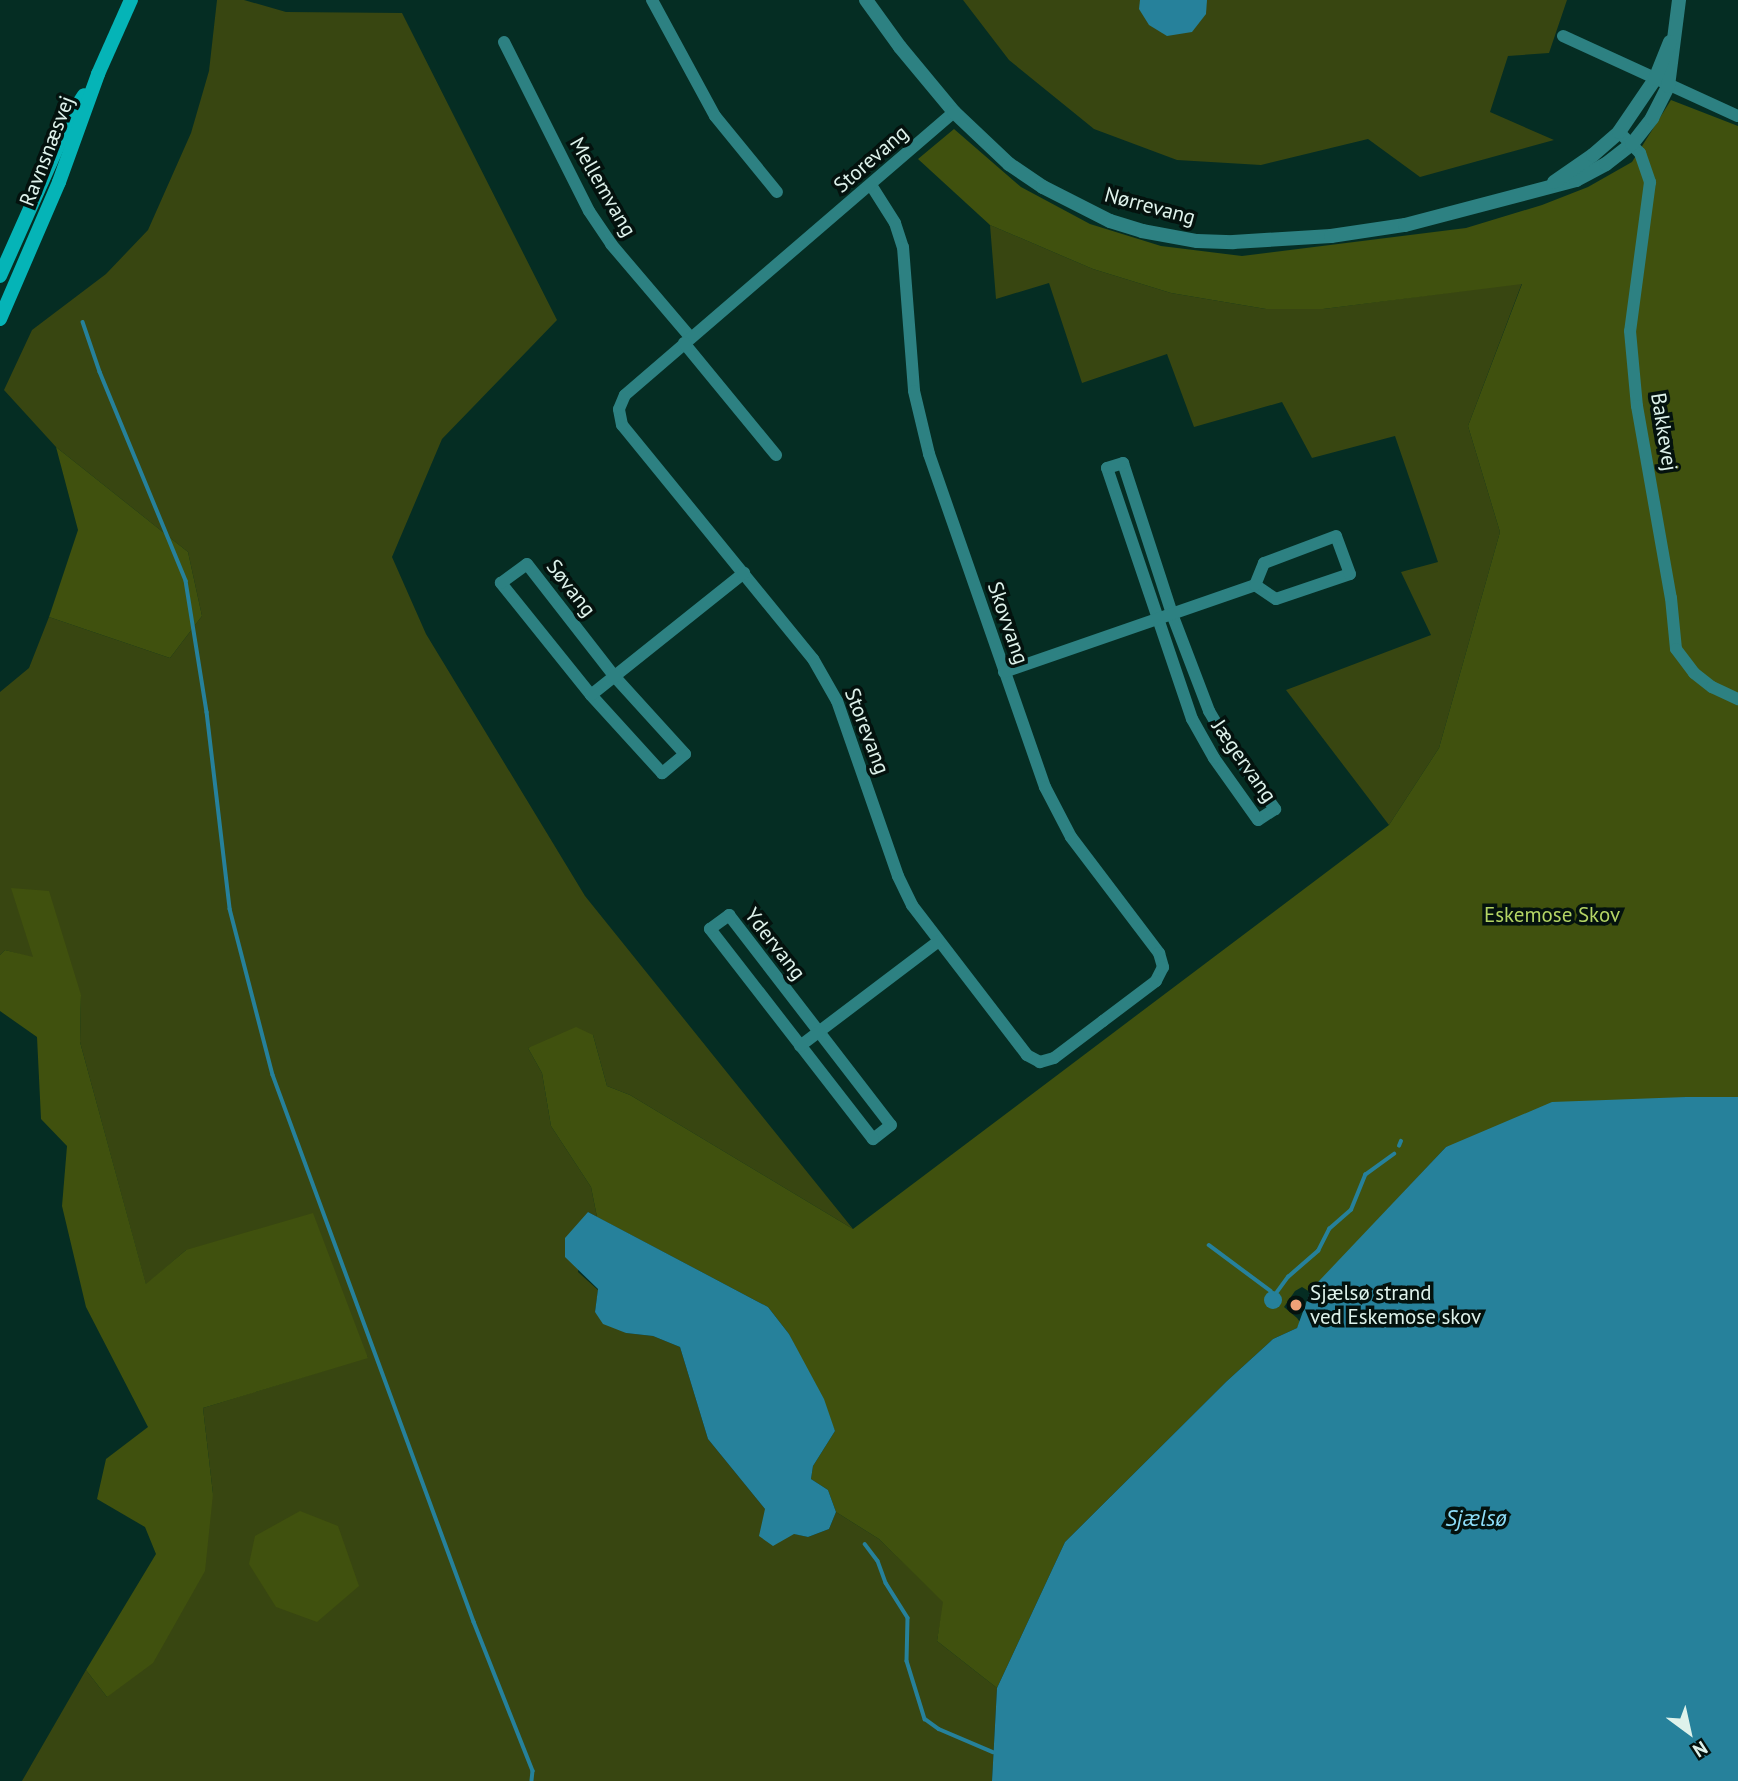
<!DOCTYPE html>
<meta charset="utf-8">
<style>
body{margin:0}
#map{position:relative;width:1738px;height:1781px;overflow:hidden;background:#052d23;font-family:"PT Sans",sans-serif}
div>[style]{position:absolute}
.green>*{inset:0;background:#384611}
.forest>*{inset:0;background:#40510e}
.water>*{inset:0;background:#26819b}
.round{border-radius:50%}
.stream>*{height:3.5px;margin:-1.75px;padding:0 1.75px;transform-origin:1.75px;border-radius:1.75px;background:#26819b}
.minor>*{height:12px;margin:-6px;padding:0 6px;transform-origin:6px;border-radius:6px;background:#2d8182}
.tertiary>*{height:14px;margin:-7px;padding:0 7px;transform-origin:7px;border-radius:7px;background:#2d8182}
.secondary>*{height:14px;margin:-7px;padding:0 7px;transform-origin:7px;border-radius:7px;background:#05b4b7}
.dots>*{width:19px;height:19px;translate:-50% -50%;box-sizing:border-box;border:4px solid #04120e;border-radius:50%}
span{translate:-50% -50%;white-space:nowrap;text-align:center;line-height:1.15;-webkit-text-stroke:7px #04120e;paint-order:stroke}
.street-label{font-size:21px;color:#def2eb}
.park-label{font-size:21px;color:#b4d565}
.poi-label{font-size:21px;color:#def2eb}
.left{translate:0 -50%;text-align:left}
.water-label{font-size:23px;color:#8dddf8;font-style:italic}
.north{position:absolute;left:1654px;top:1697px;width:70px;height:70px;-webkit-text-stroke:5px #04120e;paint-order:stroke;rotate:147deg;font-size:19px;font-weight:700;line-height:28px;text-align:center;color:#def2eb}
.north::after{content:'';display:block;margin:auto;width:24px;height:32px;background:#def2eb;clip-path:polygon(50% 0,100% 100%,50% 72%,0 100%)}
</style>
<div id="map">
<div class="green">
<div style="clip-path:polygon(217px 0,244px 0,286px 12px,402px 13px,557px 320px,442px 439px,392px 557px,426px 634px,585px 896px,853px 1229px,630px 1095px,607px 1086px,593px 1035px,528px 1048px,542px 1073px,551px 1126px,591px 1187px,597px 1217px,588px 1212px,578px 1272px,598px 1290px,595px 1312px,626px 1333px,653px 1336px,680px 1347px,708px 1439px,765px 1509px,795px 1534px,808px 1537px,829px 1529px,836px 1512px,879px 1539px,944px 1602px,937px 1641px,997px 1688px,992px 1781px,22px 1781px,86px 1670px,107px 1697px,213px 1494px,203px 1408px,368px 1357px,186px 1250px,146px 1285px,80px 1042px,81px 995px,33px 958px,5px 950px,0 955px,0 692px,29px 668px,49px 617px,170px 658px,202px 616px,188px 552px,56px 447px,4px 390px,32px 330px,106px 274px,148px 230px,191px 133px,209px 71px)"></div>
<div style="clip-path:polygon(963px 0,1567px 0,1549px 53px,1508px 56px,1490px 112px,1554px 140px,1420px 177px,1368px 139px,1261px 165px,1177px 160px,1094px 129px,1009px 60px)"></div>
<div style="clip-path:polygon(990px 225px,1093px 269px,1171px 293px,1266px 309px,1323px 309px,1522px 283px,1468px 426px,1500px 532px,1439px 748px,1389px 825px,1286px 690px,1431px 635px,1401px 572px,1438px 562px,1395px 436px,1312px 458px,1282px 402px,1194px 427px,1167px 354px,1082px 383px,1049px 283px,996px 299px)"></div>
</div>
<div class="forest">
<div style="clip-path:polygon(1671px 100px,1738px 126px,1738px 1097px,1686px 1097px,1446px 1147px,1310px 1292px,1302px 1287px,1295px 1291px,1284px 1307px,1297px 1318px,1300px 1322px,1297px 1328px,1273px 1339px,1227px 1381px,1065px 1542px,997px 1688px,937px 1641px,943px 1602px,879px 1539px,836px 1512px,828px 1490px,811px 1479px,813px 1466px,835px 1431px,789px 1334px,768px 1307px,597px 1217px,591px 1187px,551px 1126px,542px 1073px,528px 1048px,576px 1027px,593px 1035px,607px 1086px,630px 1095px,853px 1229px,1389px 825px,1439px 748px,1500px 532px,1468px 426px,1522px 284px,1323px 309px,1266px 309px,1171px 293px,1093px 269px,990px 225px,918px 159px,954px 129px,1021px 187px,1090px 224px,1161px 246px,1242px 256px,1466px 228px,1542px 205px,1588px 187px,1632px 162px)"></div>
<div style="clip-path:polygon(56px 447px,188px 552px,202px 616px,170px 658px,49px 617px,78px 530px)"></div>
<div style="clip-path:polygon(11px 888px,49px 891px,81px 995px,80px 1042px,146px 1284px,186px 1250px,313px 1213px,368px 1358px,203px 1408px,213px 1494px,205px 1571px,153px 1663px,107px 1697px,86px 1670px,156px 1554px,145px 1527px,97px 1499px,106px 1459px,148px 1427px,86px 1307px,62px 1206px,67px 1146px,41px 1119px,37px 1037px,0 1011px,0 955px,5px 950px,33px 957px)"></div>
<div style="clip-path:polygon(300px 1511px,338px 1526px,359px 1586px,317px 1622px,276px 1607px,249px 1564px,255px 1536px)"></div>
</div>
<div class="water">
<div style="clip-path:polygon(1140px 0,1207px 0,1206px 14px,1192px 32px,1167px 36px,1149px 25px,1139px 9px)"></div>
<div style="clip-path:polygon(1686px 1097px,1738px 1097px,1738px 1781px,992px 1781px,997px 1688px,1065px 1542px,1227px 1381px,1273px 1339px,1297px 1328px,1310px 1292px,1319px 1281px,1446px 1147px,1552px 1102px)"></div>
<div style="clip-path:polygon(588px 1212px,768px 1307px,789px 1334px,824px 1399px,835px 1431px,813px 1466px,811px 1479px,828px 1490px,836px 1512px,829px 1529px,808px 1537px,794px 1534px,773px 1546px,759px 1536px,765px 1509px,708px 1439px,680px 1347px,653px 1336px,626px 1333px,603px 1324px,595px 1312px,598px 1289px,565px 1257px,565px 1238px)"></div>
<div class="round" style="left:1264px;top:1291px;width:18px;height:18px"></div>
</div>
<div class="stream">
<div style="left:83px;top:322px;width:53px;rotate:71.2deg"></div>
<div style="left:100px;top:372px;width:226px;rotate:67.6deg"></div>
<div style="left:186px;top:581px;width:133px;rotate:80.9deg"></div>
<div style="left:207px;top:712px;width:198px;rotate:83.3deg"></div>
<div style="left:230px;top:909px;width:171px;rotate:75.5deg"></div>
<div style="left:273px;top:1075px;width:583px;rotate:69.82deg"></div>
<div style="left:474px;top:1622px;width:160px;rotate:68.4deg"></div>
<div style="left:533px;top:1771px;width:9px;rotate:96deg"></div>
<div style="left:1399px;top:1146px;width:5px;rotate:-68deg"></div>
<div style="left:1209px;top:1245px;width:77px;rotate:36.6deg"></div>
<div style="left:1277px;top:1292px;width:19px;rotate:-54deg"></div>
<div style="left:1288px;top:1277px;width:40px;rotate:-41deg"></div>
<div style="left:1318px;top:1251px;width:25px;rotate:-63deg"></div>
<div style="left:1329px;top:1229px;width:29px;rotate:-41deg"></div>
<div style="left:1351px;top:1210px;width:38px;rotate:-68deg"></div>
<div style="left:1365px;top:1175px;width:36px;rotate:-36deg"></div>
<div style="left:865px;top:1544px;width:21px;rotate:53deg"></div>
<div style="left:878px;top:1561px;width:23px;rotate:70deg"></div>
<div style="left:886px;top:1583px;width:41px;rotate:57.8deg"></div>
<div style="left:908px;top:1618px;width:43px;rotate:91.3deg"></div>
<div style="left:907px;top:1661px;width:61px;rotate:72.8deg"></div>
<div style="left:925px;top:1719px;width:17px;rotate:36deg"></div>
<div style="left:939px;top:1729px;width:59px;rotate:23.1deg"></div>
</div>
<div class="minor">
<div style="left:652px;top:0;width:132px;rotate:61.5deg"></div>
<div style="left:715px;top:116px;width:98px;rotate:50.8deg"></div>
<div style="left:1563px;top:36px;width:192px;rotate:24.6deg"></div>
<div style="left:504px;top:42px;width:189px;rotate:63.3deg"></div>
<div style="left:589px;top:211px;width:40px;rotate:56deg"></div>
<div style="left:611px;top:244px;width:123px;rotate:49.6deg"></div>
<div style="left:1619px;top:132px;width:30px;rotate:45deg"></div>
<div style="left:1640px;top:153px;width:31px;rotate:71deg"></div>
<div style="left:1650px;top:182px;width:150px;rotate:97.6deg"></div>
<div style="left:1630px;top:331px;width:75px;rotate:84.7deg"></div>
<div style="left:1637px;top:406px;width:195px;rotate:80deg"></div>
<div style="left:1671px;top:598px;width:51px;rotate:84.4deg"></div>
<div style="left:1676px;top:649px;width:30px;rotate:53deg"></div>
<div style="left:1694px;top:673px;width:23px;rotate:38deg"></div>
<div style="left:1712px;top:687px;width:29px;rotate:25deg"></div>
<div style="left:871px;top:185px;width:45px;rotate:57.7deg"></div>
<div style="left:895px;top:223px;width:25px;rotate:72deg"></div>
<div style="left:903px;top:247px;width:144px;rotate:85.6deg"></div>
<div style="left:914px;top:391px;width:65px;rotate:76.6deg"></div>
<div style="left:929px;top:454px;width:353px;rotate:70.8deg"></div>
<div style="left:1045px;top:787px;width:56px;rotate:62.5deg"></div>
<div style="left:1071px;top:837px;width:146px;rotate:52.8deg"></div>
<div style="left:1159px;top:953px;width:15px;rotate:74deg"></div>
<div style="left:1163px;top:967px;width:16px;rotate:117deg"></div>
<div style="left:1156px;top:981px;width:66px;rotate:143deg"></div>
<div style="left:1103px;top:1021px;width:61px;rotate:142.9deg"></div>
<div style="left:1054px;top:1058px;width:15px;rotate:164deg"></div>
<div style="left:1040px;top:1062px;width:15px;rotate:-152deg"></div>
<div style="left:1027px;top:1055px;width:189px;rotate:-127.5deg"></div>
<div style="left:912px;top:905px;width:32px;rotate:-116deg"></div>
<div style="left:898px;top:876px;width:185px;rotate:-109.2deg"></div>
<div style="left:837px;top:701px;width:48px;rotate:-119.7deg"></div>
<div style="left:813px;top:659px;width:302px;rotate:-129.2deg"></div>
<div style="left:622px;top:425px;width:16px;rotate:-101deg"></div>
<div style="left:619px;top:409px;width:15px;rotate:-67deg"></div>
<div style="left:625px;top:395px;width:434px;rotate:-40.7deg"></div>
<div style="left:684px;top:343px;width:145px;rotate:50.6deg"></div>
<div style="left:1123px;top:463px;width:159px;rotate:72deg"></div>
<div style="left:1172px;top:614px;width:104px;rotate:69.1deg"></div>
<div style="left:1209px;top:711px;width:42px;rotate:59.7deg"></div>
<div style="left:1230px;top:747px;width:77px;rotate:54deg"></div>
<div style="left:1275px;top:809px;width:20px;rotate:147deg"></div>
<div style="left:1258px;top:820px;width:76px;rotate:-125.4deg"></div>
<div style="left:1214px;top:758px;width:45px;rotate:-119.4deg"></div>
<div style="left:1192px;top:719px;width:265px;rotate:-108.7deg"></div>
<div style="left:1107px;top:468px;width:17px;rotate:-17deg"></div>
<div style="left:527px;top:564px;width:143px;rotate:52.1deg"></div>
<div style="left:615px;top:677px;width:104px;rotate:47.7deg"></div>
<div style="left:685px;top:754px;width:30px;rotate:140deg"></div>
<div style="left:662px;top:773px;width:105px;rotate:-132.3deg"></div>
<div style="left:591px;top:695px;width:144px;rotate:-128.8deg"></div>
<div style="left:501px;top:583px;width:32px;rotate:-36deg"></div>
<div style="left:1004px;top:672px;width:266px;rotate:-19.1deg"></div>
<div style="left:1255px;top:585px;width:25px;rotate:34deg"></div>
<div style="left:1276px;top:599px;width:78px;rotate:-18.7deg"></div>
<div style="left:1350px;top:574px;width:40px;rotate:-110.2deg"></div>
<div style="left:1336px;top:536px;width:77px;rotate:159.4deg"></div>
<div style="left:1264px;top:563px;width:24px;rotate:112deg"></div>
<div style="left:591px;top:695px;width:196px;rotate:-38.6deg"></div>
<div style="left:729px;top:915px;width:265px;rotate:52.4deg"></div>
<div style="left:891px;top:1125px;width:23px;rotate:142deg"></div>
<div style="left:873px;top:1139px;width:266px;rotate:-127.8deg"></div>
<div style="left:710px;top:929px;width:24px;rotate:-36deg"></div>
<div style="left:800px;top:1046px;width:174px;rotate:-37.1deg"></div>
</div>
<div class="tertiary">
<div style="left:866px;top:0;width:58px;rotate:54.1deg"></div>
<div style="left:900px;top:47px;width:85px;rotate:50.3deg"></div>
<div style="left:954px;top:112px;width:76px;rotate:43.4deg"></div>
<div style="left:1009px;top:164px;width:41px;rotate:34.1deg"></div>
<div style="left:1043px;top:187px;width:75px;rotate:26.9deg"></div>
<div style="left:1110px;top:221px;width:34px;rotate:17deg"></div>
<div style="left:1142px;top:231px;width:56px;rotate:10.3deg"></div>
<div style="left:1197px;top:241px;width:36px;rotate:2deg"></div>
<div style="left:1233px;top:242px;width:98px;rotate:-3.5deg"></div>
<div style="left:1331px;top:236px;width:75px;rotate:-8.5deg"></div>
<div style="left:1405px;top:225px;width:177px;rotate:-14.7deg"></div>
<div style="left:1576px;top:180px;width:34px;rotate:-28deg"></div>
<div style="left:1606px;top:164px;width:33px;rotate:-38deg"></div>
<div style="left:1632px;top:144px;width:33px;rotate:-52deg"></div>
<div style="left:1652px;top:118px;width:36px;rotate:-63deg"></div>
<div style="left:1668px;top:86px;width:87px;rotate:-82.7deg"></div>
<div style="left:1554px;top:182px;width:47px;rotate:-34.7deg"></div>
<div style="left:1593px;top:155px;width:35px;rotate:-41deg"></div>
<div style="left:1619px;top:132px;width:64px;rotate:-55.8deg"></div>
<div style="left:1655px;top:79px;width:40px;rotate:-68deg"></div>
</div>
<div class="secondary">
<div style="left:0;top:276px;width:180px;rotate:-66deg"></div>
<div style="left:73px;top:112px;width:20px;rotate:-57deg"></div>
<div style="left:0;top:319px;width:149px;rotate:-66.7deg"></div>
<div style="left:59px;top:182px;width:115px;rotate:-70.1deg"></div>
<div style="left:98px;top:74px;width:81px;rotate:-66deg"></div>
</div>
<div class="dots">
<div style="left:1296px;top:1305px;background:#f0a278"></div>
</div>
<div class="street-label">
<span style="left:47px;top:151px;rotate:-69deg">Ravnsnæsvej</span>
<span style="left:871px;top:159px;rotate:-41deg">Storevang</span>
<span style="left:603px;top:187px;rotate:60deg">Mellemvang</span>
<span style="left:1150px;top:206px;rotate:15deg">Nørrevang</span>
<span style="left:1664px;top:432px;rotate:81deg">Bakkevej</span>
<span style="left:571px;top:588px;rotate:52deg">Søvang</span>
<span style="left:1008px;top:623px;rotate:71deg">Skovvang</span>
<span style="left:867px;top:731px;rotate:69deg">Storevang</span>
<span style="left:1244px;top:761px;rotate:55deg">Jægervang</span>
<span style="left:775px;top:944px;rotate:52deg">Ydervang</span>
</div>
<div class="park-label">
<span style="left:1552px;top:915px">Eskemose Skov</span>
</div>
<div class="poi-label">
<span class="left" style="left:1310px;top:1305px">Sjælsø strand<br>ved Eskemose skov</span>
</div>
<div class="water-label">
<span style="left:1476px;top:1518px">Sjælsø</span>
</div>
<div class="north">N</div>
</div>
